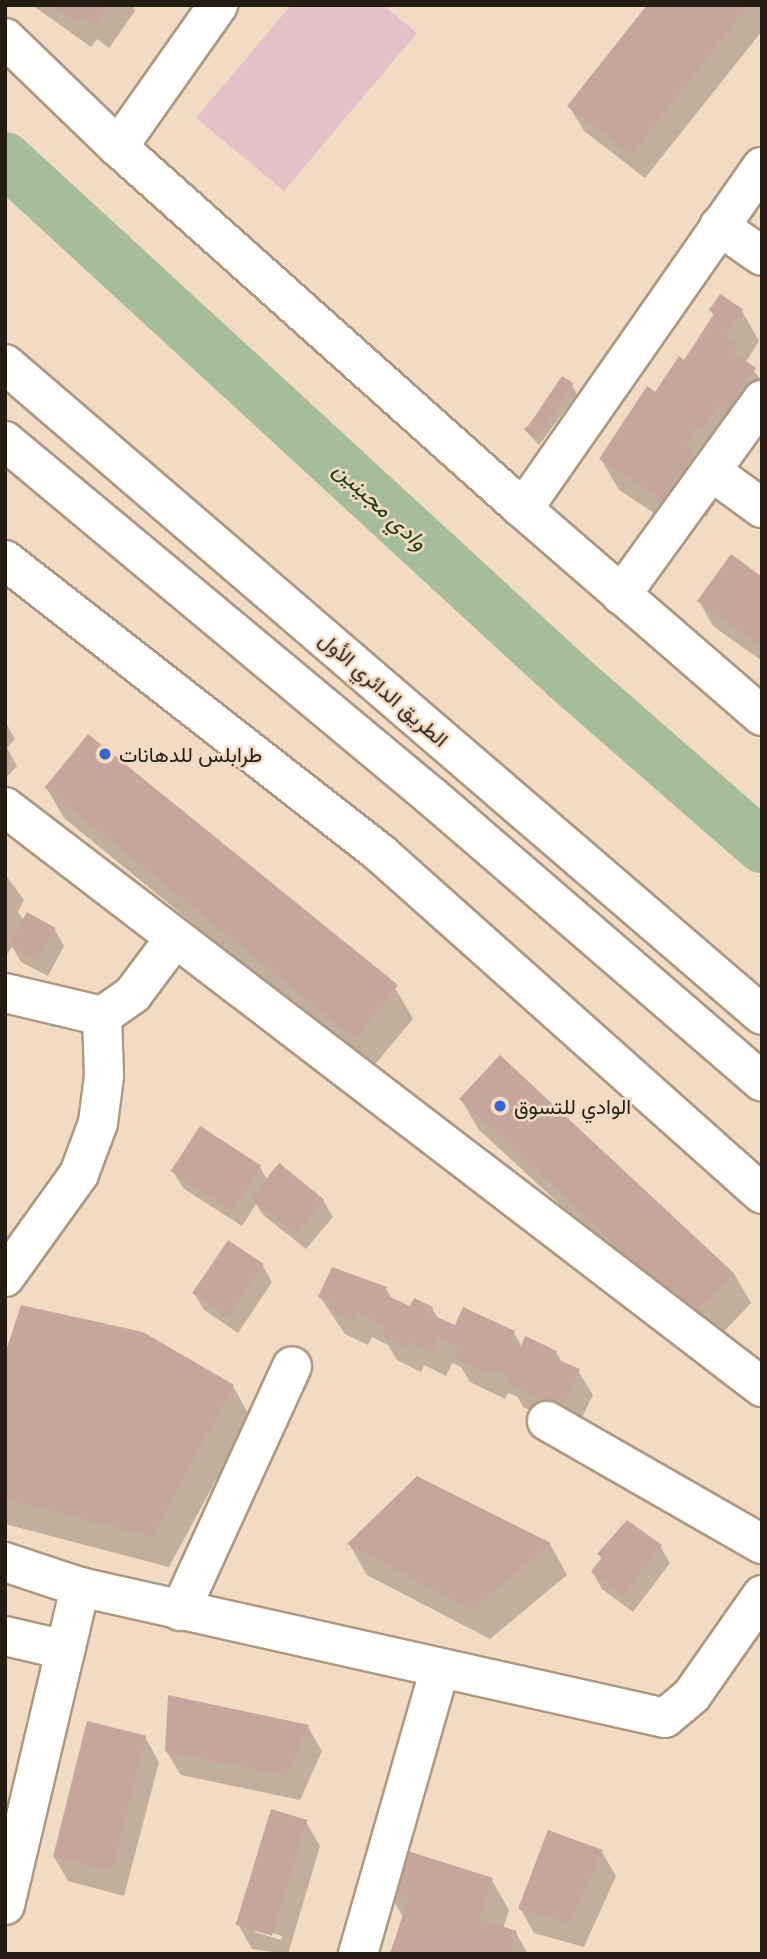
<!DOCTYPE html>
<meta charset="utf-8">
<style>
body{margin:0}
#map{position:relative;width:767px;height:1959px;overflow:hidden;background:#f1dbc3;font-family:Lato,Vazirmatn,sans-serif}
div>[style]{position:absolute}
.green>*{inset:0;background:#e4c1c8}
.shadow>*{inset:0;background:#0003}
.river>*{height:54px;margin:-27px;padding:0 27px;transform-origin:27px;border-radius:27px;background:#a6bd9c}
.building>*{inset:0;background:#c6a69c;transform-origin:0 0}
.roads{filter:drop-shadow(2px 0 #ad9982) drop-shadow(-2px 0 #ad9982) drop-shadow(0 2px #ad9982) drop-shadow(0 -2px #ad9982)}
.minor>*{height:38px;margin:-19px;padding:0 19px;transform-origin:19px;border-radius:19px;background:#fff}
.highway>*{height:38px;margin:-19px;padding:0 19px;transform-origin:19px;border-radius:19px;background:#fff}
.dots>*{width:19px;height:19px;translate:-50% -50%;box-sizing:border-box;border:4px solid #f1dbc3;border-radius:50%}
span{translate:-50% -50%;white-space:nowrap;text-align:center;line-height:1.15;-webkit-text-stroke:5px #f1dbc3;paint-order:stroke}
.street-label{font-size:21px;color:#251d14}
.poi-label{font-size:21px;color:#251d14}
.left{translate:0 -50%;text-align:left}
.water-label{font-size:23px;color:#234212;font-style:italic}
.frame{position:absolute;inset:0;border:7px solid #251d14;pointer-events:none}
</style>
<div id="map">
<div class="green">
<div style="clip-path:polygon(291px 5px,383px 5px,417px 33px,284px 191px,196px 118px)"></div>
</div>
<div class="shadow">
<div style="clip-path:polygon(32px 5px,132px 5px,135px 11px,109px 48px,97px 39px,91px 47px)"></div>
<div style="clip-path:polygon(649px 5px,762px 5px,762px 31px,645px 178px,584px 131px,569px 106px)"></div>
<div style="clip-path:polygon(711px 310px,742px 311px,759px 341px,746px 362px,762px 381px,707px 489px,715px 503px,706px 517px,694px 509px,680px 530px,619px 490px,601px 459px,684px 362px,714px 317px)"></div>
<div style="clip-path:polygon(572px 386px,577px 394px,539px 445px,524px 429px)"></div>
<div style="clip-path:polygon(762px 579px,762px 661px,713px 626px,699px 601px)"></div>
<div style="clip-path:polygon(5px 721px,15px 739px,7px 748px,17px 766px,5px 779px)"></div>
<div style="clip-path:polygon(88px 737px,395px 988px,413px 1019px,371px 1069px,64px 818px,46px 787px)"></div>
<div style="clip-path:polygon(5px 874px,24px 900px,18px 912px,24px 921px,55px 930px,64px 946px,48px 976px,21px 962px,12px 946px,5px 959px)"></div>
<div style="clip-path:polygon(461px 1099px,733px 1272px,751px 1303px,712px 1344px,479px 1130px)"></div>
<div style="clip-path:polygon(260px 1167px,267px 1180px,323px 1200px,333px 1217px,306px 1249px,263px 1215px,256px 1204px,242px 1226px,183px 1188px,173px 1171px)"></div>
<div style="clip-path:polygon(263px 1266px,272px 1282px,238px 1333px,204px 1310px,194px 1293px)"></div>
<div style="clip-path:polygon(386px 1289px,393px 1300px,411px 1308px,432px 1308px,439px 1320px,456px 1328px,514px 1333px,522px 1347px,556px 1352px,563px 1364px,578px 1371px,593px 1395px,575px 1432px,523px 1407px,518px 1397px,508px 1393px,505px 1399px,470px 1382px,461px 1367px,452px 1363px,446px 1376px,424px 1365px,421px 1372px,397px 1360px,388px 1345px,372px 1337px,368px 1345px,345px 1334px,320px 1297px)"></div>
<div style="clip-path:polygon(5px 1360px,233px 1386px,250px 1417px,169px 1567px,5px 1524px)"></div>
<div style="clip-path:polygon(417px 1479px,550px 1544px,567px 1575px,490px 1639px,367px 1575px,349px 1544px)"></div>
<div style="clip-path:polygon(660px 1546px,670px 1563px,633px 1612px,602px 1589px,593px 1573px,602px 1560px,599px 1554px)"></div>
<div style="clip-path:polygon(169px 1697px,308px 1727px,322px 1751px,300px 1800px,181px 1775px,166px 1751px)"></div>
<div style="clip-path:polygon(145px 1737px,159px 1762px,124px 1896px,68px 1881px,54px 1857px)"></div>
<div style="clip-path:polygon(evenodd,306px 1822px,320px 1846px,288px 1954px,252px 1949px,238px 1924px,306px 1822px,255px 1928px,282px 1936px,281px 1940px,255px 1932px,255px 1928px)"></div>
<div style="clip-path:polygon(602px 1852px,616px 1876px,584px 1947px,534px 1933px,520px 1908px)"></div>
<div style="clip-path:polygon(491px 1879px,509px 1910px,503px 1929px,516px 1933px,528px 1954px,392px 1954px,403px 1917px,387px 1889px)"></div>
</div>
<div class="river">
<div style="left:5px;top:159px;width:764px;rotate:42.61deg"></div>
<div style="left:567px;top:676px;width:259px;rotate:41.1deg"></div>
</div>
<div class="building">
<div style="clip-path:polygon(51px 5px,108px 5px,95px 25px,82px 16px,77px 23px)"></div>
<div style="clip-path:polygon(647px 5px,749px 5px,631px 155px,567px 106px)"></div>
<div style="clip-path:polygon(720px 294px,743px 309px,725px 336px,738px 345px,733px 353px,756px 368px,728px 410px,719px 405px,702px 430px,697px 427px,685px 444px,695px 450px,687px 463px,698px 471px,688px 487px,676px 479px,662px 500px,599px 459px,647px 386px,655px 392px,679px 356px,684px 360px,714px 314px,709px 310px)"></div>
<div style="left:562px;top:376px;width:14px;height:66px;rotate:34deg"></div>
<div style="clip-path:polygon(731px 554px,762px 577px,762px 648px,697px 601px)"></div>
<div style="left:88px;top:734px;width:399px;height:69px;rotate:39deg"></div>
<div style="left:27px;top:912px;width:33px;height:38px;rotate:29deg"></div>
<div style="left:500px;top:1055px;width:319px;height:60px;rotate:43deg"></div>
<div style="left:200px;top:1126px;width:73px;height:54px;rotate:33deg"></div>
<div style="left:279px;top:1163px;width:58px;height:45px;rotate:39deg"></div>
<div style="left:228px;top:1240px;width:43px;height:64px;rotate:34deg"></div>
<div style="clip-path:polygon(332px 1267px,387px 1287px,384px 1294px,410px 1306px,414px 1298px,433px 1307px,430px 1314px,455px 1325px,463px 1307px,515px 1331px,511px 1341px,521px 1346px,525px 1336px,557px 1351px,554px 1358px,580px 1369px,561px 1409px,507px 1383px,510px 1377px,494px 1370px,491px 1375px,454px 1358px,458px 1348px,438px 1339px,432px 1353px,410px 1342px,407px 1348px,381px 1336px,386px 1327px,358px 1313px,354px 1322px,329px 1310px,331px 1303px,318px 1297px)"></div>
<div style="clip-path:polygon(21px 1305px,143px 1332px,234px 1385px,152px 1537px,5px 1499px,5px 1354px)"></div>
<div style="clip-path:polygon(417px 1476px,551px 1543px,472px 1610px,347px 1544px)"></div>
<div style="clip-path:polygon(627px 1520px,662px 1545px,623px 1596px,591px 1572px,602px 1557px,597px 1554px)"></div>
<div style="clip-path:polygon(168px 1695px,309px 1725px,286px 1776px,165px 1751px)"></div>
<div style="left:87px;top:1721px;width:61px;height:140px;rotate:14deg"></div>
<div style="left:271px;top:1809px;width:38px;height:121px;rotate:17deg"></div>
<div style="clip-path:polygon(548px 1830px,603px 1850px,570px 1923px,518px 1909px)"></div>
<div style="clip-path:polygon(398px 1848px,493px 1878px,479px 1919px,517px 1931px,510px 1954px,390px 1954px,409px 1896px,385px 1889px)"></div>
</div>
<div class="roads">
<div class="minor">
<div style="left:5px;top:38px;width:157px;rotate:44deg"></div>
<div style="left:118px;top:147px;width:543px;rotate:41.79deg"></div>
<div style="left:523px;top:509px;width:316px;rotate:40.9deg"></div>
<div style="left:118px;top:147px;width:174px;rotate:-54.8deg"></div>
<div style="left:719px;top:226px;width:52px;rotate:34.9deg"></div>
<div style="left:711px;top:471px;width:63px;rotate:36deg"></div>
<div style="left:523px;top:509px;width:417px;rotate:-55.1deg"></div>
<div style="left:5px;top:560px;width:476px;rotate:38deg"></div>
<div style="left:380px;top:853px;width:512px;rotate:41.75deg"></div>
<div style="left:621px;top:595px;width:241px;rotate:-54.1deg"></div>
<div style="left:5px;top:807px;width:954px;rotate:37.46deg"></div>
<div style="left:5px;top:993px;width:100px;rotate:13.3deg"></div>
<div style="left:102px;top:1016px;width:38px;rotate:-35deg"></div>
<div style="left:133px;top:994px;width:70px;rotate:-53.1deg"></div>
<div style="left:5px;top:1277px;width:127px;rotate:-54.3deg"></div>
<div style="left:79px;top:1174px;width:54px;rotate:-69.6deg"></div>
<div style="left:98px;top:1123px;width:47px;rotate:-82.7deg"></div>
<div style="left:104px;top:1076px;width:60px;rotate:-91.9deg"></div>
<div style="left:547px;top:1421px;width:248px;rotate:29.8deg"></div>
<div style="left:5px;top:1562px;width:79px;rotate:18.4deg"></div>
<div style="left:80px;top:1587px;width:599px;rotate:12.62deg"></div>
<div style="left:665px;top:1718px;width:35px;rotate:-40deg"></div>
<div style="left:692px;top:1695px;width:122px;rotate:-55deg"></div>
<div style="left:180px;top:1611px;width:269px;rotate:-65.4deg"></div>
<div style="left:5px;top:1636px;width:62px;rotate:13.1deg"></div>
<div style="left:5px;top:1905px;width:327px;rotate:-76.7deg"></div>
<div style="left:358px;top:1954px;width:294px;rotate:-74deg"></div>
</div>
<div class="highway">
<div style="left:5px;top:364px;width:998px;rotate:40.69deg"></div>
<div style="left:5px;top:441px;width:555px;rotate:39.81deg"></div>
<div style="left:431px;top:796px;width:437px;rotate:40.8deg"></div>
</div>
</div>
<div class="dots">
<div style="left:105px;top:754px;background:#3365d4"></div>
<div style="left:500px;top:1106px;background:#3365d4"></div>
</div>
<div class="street-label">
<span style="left:384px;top:689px;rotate:41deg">الطريق الدائري الأول</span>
</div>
<div class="poi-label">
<span class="left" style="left:119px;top:754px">طرابلس للدهانات</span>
<span class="left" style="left:514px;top:1106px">الوادي للتسوق</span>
</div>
<div class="water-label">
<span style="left:381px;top:505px;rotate:43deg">وادي مجينين</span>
</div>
<div class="frame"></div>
</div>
